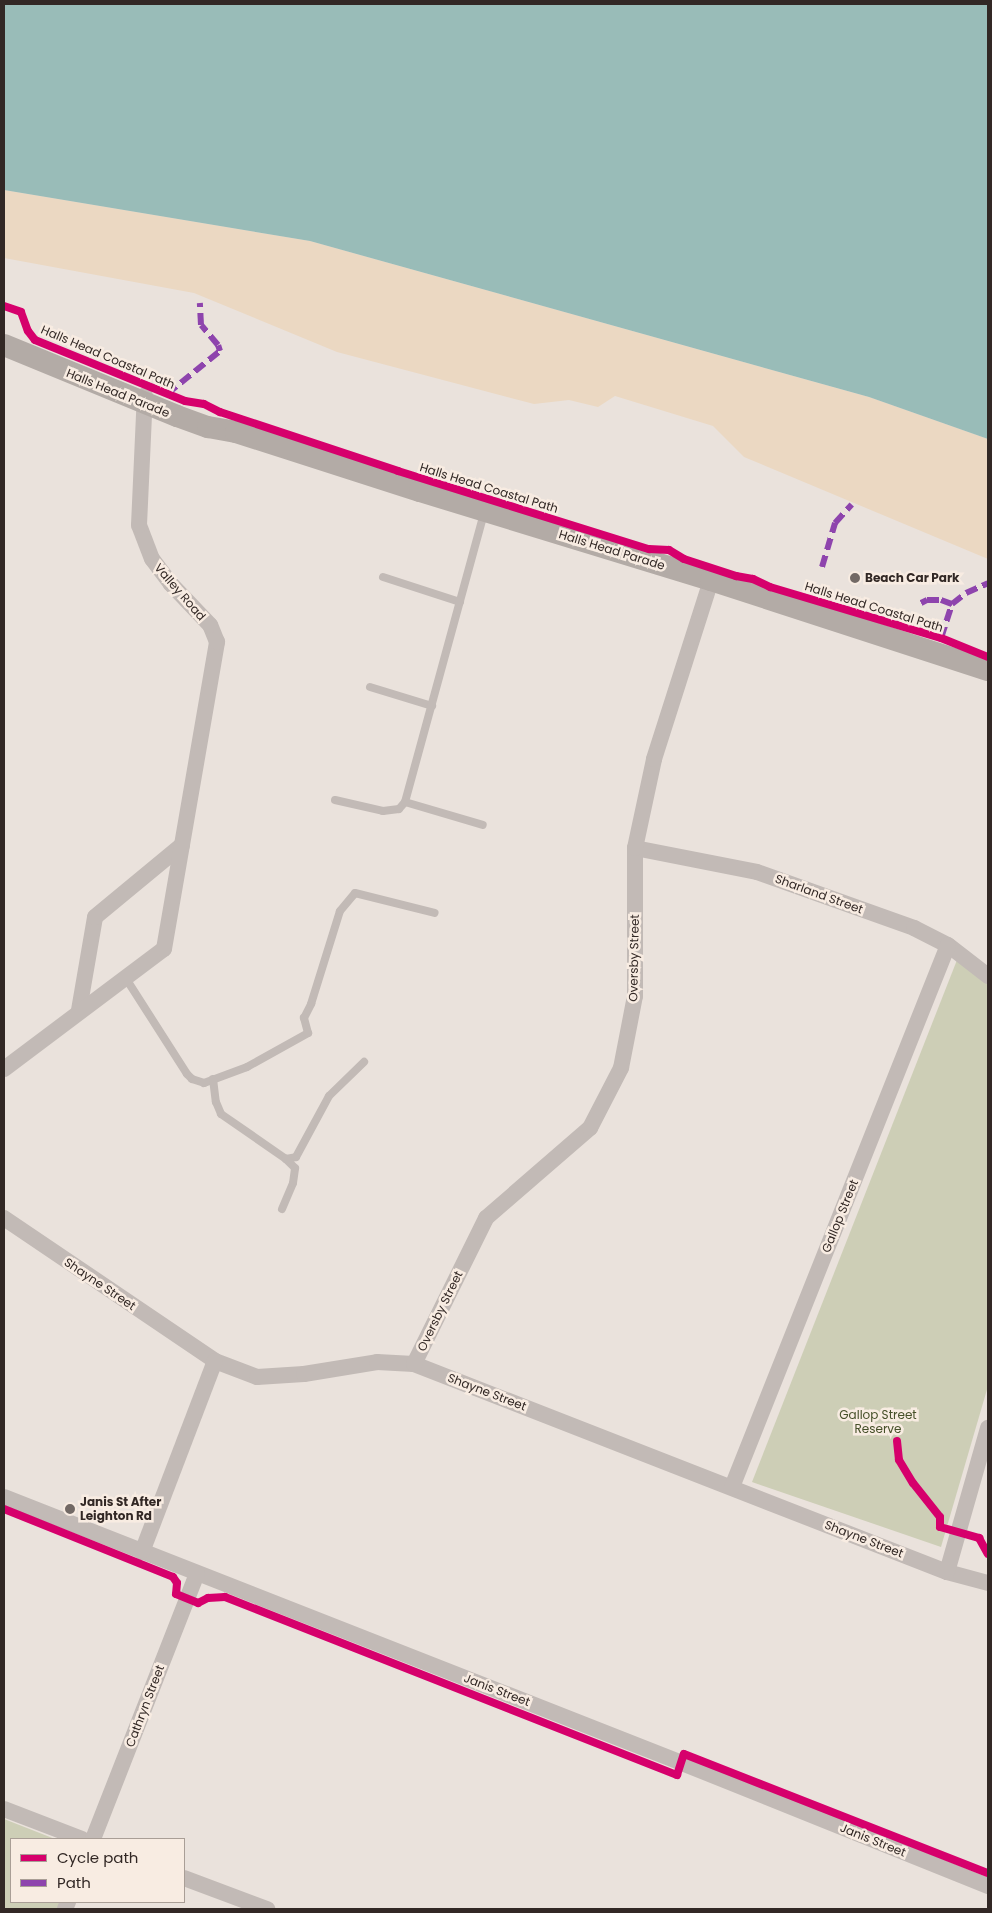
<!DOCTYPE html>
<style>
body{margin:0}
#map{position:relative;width:992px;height:1913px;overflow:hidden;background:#eae2dc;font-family:Poppins,sans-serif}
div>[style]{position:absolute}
.green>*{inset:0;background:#cdceb6}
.sand>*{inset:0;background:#ebd8c2}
.water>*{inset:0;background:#99bcb8}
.lane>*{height:8px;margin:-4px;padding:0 4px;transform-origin:4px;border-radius:4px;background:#c2bab6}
.street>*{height:16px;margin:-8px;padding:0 8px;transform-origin:8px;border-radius:8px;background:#c2bab6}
.secondary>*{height:22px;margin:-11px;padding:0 11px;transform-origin:11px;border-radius:11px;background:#b3aba6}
.quiet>*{height:6px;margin-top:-3px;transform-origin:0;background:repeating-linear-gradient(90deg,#8e44ad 0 12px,transparent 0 18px)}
.cycleway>*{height:8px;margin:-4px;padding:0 4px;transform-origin:4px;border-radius:4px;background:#d6006c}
.dots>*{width:14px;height:14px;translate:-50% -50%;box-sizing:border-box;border:2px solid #f8ece2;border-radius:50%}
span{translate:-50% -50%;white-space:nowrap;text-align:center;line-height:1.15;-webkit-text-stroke:5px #f8ece2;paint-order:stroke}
.street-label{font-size:12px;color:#322825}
.poi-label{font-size:12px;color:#322825;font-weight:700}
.left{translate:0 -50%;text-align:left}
.park-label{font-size:12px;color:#465029}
.frame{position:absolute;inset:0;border:5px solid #322825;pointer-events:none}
.legend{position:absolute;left:10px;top:1838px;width:175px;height:65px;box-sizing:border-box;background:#f8ece2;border:1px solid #a99e96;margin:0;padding:6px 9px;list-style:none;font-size:15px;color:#322825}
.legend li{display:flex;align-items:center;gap:10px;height:25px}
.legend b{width:25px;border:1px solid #a99e96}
</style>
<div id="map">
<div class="green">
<div style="clip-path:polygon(957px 960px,988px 985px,988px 1386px,941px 1547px,752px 1482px)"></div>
<div style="clip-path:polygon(4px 1819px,55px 1839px,11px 1839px,11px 1902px,61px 1902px,58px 1909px,4px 1909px)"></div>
</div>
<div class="sand">
<div style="clip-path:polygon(4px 190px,310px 241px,869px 397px,988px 439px,988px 559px,744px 457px,713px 426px,615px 396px,598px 407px,569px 400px,534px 404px,337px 352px,194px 293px,4px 258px)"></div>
</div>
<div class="water">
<div style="clip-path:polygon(4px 4px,988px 4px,988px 439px,869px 397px,310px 241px,4px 190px)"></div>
</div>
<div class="lane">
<div style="left:383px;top:577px;width:81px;rotate:18deg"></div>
<div style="left:370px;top:687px;width:65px;rotate:17deg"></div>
<div style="left:335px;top:800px;width:49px;rotate:12.9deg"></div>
<div style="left:383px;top:811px;width:16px;rotate:-7deg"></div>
<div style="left:399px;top:809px;width:9px;rotate:-49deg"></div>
<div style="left:405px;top:802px;width:300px;rotate:-74.7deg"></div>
<div style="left:405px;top:802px;width:81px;rotate:16.4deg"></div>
<div style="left:125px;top:977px;width:115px;rotate:57.4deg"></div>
<div style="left:187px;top:1074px;width:7px;rotate:45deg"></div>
<div style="left:192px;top:1079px;width:13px;rotate:18deg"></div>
<div style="left:204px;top:1083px;width:46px;rotate:-20.4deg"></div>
<div style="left:247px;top:1067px;width:70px;rotate:-29.1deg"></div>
<div style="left:308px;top:1033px;width:16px;rotate:-105deg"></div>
<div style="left:304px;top:1018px;width:16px;rotate:-63deg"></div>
<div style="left:311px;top:1004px;width:97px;rotate:-72.7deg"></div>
<div style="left:340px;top:911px;width:23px;rotate:-50deg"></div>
<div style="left:355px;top:893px;width:82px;rotate:14deg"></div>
<div style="left:213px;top:1079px;width:23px;rotate:83deg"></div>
<div style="left:216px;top:1102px;width:13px;rotate:67deg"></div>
<div style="left:221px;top:1114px;width:79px;rotate:34.7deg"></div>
<div style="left:286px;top:1159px;width:10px;rotate:-11deg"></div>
<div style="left:296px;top:1157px;width:69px;rotate:-61.6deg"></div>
<div style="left:329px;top:1096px;width:49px;rotate:-44.2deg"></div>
<div style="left:282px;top:1209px;width:28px;rotate:-67deg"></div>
<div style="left:293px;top:1183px;width:15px;rotate:-82deg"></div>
<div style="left:295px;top:1168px;width:13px;rotate:-135deg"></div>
</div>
<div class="street">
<div style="left:635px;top:848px;width:124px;rotate:11.1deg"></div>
<div style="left:757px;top:872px;width:167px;rotate:19.6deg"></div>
<div style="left:914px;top:928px;width:38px;rotate:27deg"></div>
<div style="left:948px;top:945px;width:51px;rotate:37.8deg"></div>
<div style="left:79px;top:1010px;width:94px;rotate:-80.2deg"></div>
<div style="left:95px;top:917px;width:113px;rotate:-39.6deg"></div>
<div style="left:4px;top:1069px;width:200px;rotate:-36.9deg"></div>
<div style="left:164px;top:949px;width:312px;rotate:-80.2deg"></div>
<div style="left:217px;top:642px;width:18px;rotate:-112deg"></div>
<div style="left:210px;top:625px;width:57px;rotate:-133.6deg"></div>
<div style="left:171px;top:584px;width:31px;rotate:-127deg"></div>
<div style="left:152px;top:559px;width:36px;rotate:-111deg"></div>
<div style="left:139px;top:525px;width:130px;rotate:-87.4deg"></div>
<div style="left:4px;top:1218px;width:255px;rotate:34.1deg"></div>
<div style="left:215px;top:1361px;width:45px;rotate:20.9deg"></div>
<div style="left:257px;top:1377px;width:47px;rotate:-3.7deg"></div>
<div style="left:304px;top:1374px;width:74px;rotate:-9.3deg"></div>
<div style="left:377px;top:1362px;width:37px;rotate:3deg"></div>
<div style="left:414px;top:1364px;width:572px;rotate:21.32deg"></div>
<div style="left:947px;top:1572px;width:42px;rotate:15deg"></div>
<div style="left:414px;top:1364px;width:163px;rotate:-63.7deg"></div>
<div style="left:486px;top:1218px;width:138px;rotate:-40.9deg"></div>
<div style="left:590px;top:1128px;width:68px;rotate:-62.7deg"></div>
<div style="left:621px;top:1068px;width:73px;rotate:-79deg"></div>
<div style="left:635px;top:996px;width:148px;rotate:-90deg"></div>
<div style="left:635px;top:848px;width:91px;rotate:-77.9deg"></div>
<div style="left:654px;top:759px;width:188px;rotate:-72.3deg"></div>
<div style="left:732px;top:1487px;width:583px;rotate:-68.27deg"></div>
<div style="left:4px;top:1497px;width:728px;rotate:21.42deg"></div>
<div style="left:682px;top:1763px;width:330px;rotate:21.9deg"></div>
<div style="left:142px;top:1552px;width:204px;rotate:-69.1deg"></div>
<div style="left:947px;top:1572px;width:150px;rotate:-74.1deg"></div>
<div style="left:4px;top:1809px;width:84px;rotate:21deg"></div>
<div style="left:93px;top:1839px;width:285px;rotate:-68.6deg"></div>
<div style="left:184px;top:1878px;width:89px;rotate:20.5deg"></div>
<div style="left:65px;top:1909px;width:8px;rotate:-67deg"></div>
</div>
<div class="secondary">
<div style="left:4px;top:345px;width:187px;rotate:22.3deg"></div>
<div style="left:177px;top:416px;width:33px;rotate:20deg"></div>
<div style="left:208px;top:427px;width:28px;rotate:10deg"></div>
<div style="left:236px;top:432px;width:193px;rotate:17.8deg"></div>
<div style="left:420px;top:491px;width:304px;rotate:17deg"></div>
<div style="left:711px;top:580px;width:291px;rotate:18deg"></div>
</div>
<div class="quiet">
<div style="left:167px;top:394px;width:68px;rotate:-39.1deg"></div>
<div style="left:220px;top:351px;width:6px;rotate:-108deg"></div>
<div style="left:218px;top:345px;width:26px;rotate:-130deg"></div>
<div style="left:201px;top:325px;width:22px;rotate:-93deg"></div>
<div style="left:822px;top:567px;width:46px;rotate:-73.5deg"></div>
<div style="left:835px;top:523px;width:25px;rotate:-48deg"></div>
<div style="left:921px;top:603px;width:7px;rotate:-27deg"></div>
<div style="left:927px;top:600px;width:14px"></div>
<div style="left:941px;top:600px;width:12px;rotate:20deg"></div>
<div style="left:952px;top:604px;width:18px;rotate:-38deg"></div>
<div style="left:966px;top:593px;width:24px;rotate:-24deg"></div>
<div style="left:941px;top:638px;width:36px;rotate:-72deg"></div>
</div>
<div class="cycleway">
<div style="left:4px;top:306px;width:18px;rotate:19deg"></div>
<div style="left:21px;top:312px;width:20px;rotate:70deg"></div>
<div style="left:28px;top:331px;width:11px;rotate:52deg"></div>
<div style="left:35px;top:340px;width:162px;rotate:22.1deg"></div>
<div style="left:185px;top:401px;width:19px;rotate:9deg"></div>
<div style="left:204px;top:404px;width:18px;rotate:27deg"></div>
<div style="left:220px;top:412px;width:188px;rotate:18.3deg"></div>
<div style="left:398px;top:471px;width:263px;rotate:17.3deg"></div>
<div style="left:649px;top:549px;width:20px;rotate:3deg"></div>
<div style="left:669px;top:550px;width:17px;rotate:31deg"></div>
<div style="left:684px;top:559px;width:55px;rotate:18.1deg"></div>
<div style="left:736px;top:576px;width:17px;rotate:10deg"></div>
<div style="left:753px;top:579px;width:19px;rotate:25deg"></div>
<div style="left:770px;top:587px;width:178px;rotate:16.6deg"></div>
<div style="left:941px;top:638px;width:51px;rotate:22deg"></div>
<div style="left:897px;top:1441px;width:19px;rotate:84deg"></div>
<div style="left:899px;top:1460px;width:27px;rotate:59deg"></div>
<div style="left:913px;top:1483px;width:43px;rotate:51.5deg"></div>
<div style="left:940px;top:1517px;width:10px;rotate:90deg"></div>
<div style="left:940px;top:1527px;width:41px;rotate:15.8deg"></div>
<div style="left:979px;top:1538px;width:18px;rotate:61deg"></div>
<div style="left:4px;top:1509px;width:182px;rotate:21.9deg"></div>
<div style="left:173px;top:1577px;width:7px;rotate:56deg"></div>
<div style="left:177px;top:1583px;width:11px;rotate:95deg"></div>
<div style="left:176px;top:1594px;width:24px;rotate:22deg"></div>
<div style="left:198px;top:1603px;width:11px;rotate:-27deg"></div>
<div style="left:208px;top:1598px;width:17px;rotate:-3deg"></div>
<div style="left:225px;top:1597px;width:486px;rotate:21.5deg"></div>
<div style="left:677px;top:1775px;width:22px;rotate:-72deg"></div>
<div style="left:684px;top:1754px;width:326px;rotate:21.4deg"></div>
</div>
<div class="dots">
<div style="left:855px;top:578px;background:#726965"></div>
<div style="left:70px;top:1509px;background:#726965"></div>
</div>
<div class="street-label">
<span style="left:108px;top:357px;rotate:23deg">Halls Head Coastal Path</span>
<span style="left:118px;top:393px;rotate:22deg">Halls Head Parade</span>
<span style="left:489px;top:488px;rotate:17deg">Halls Head Coastal Path</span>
<span style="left:612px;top:550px;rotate:17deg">Halls Head Parade</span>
<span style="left:180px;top:592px;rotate:49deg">Valley Road</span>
<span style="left:874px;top:607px;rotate:17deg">Halls Head Coastal Path</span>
<span style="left:819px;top:894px;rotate:20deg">Sharland Street</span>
<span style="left:634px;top:958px;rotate:-89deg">Oversby Street</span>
<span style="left:840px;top:1216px;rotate:-68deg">Gallop Street</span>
<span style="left:100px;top:1284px;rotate:34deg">Shayne Street</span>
<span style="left:440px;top:1311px;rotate:-64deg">Oversby Street</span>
<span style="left:487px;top:1392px;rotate:21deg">Shayne Street</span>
<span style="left:864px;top:1539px;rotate:21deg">Shayne Street</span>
<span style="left:497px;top:1690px;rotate:21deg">Janis Street</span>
<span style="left:145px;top:1706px;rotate:-69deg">Cathryn Street</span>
<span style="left:873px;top:1840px;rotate:22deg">Janis Street</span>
</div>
<div class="poi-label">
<span class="left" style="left:865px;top:578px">Beach Car Park</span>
<span class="left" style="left:80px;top:1509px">Janis St After<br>Leighton Rd</span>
</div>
<div class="park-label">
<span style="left:878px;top:1422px">Gallop Street<br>Reserve</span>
</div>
<div class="frame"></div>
<ul class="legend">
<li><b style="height:6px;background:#d6006c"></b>Cycle path</li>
<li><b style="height:6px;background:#8e44ad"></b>Path</li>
</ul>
</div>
